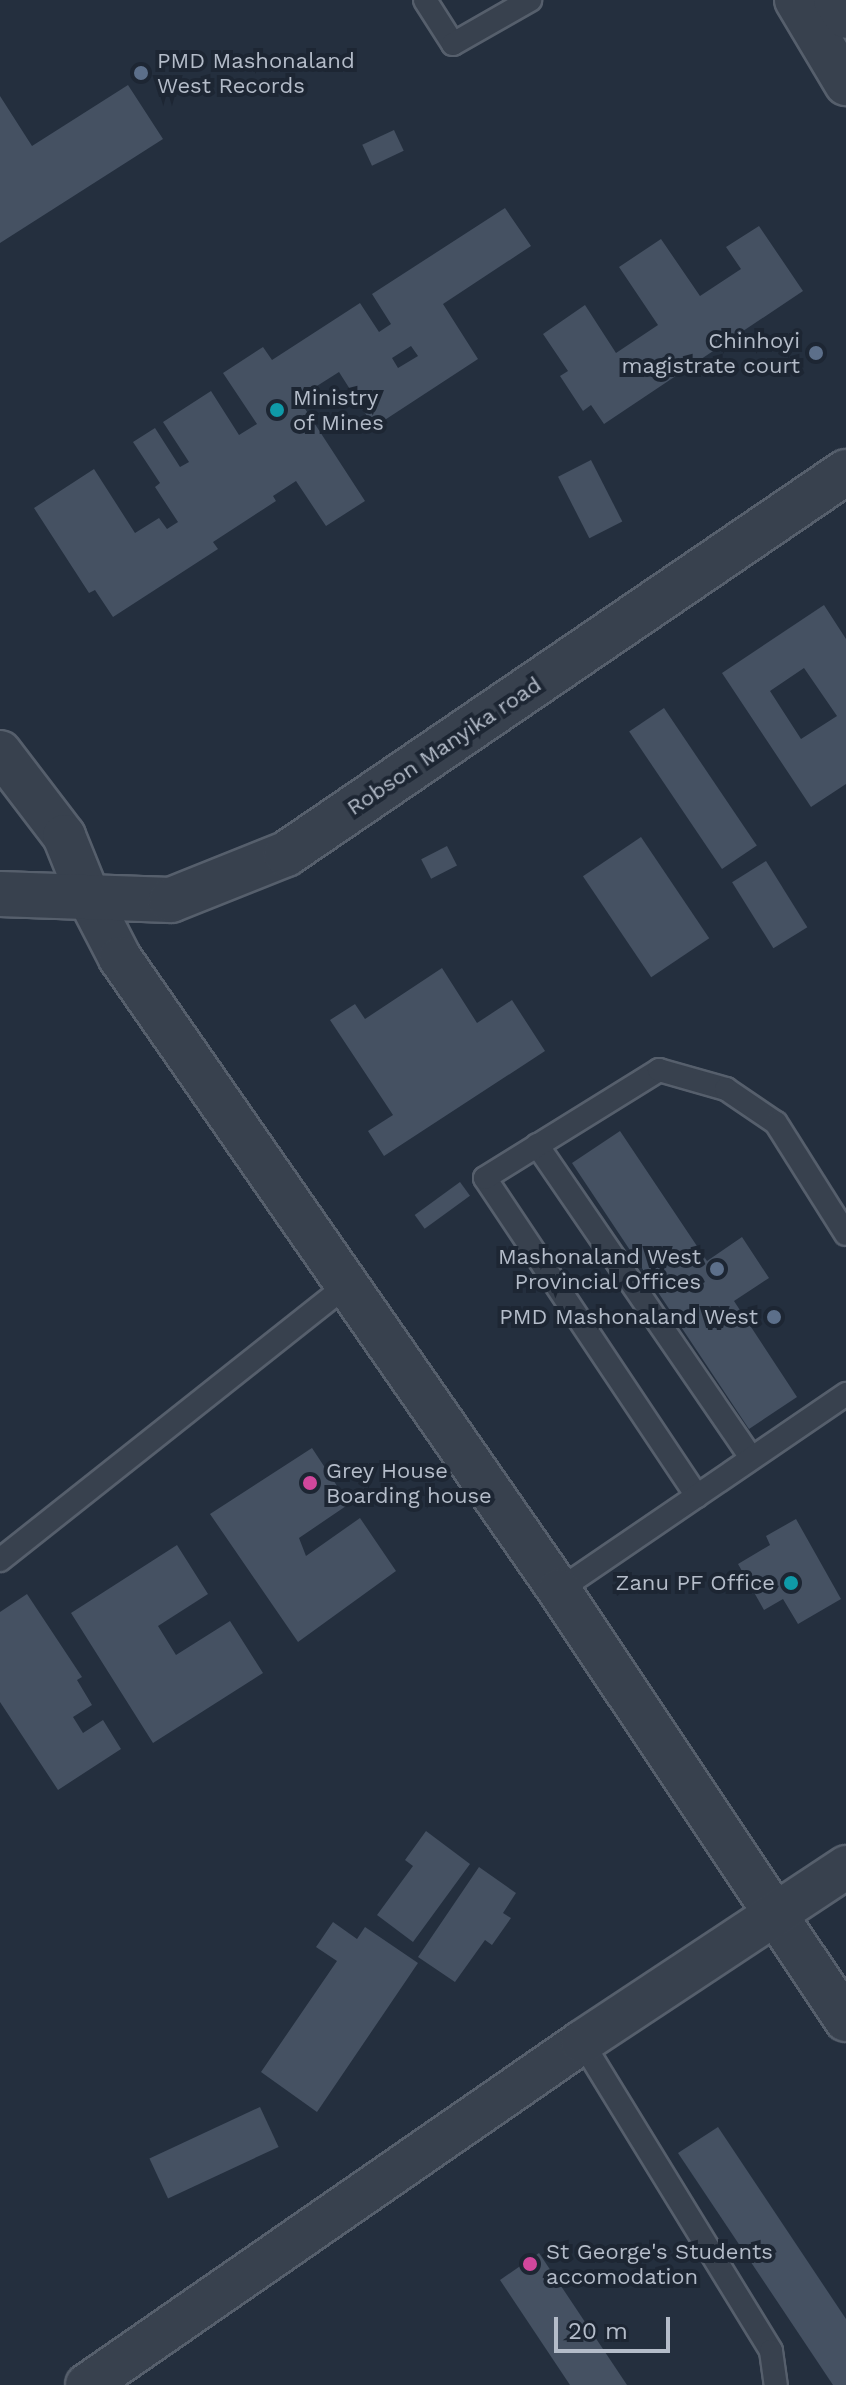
<!DOCTYPE html>
<style>
body{margin:0}
#map{position:relative;width:846px;height:2385px;overflow:hidden;background:#242f3e;font-family:"Work Sans",sans-serif}
div>[style]{position:absolute}
.building>*{inset:0;background:#455162;transform-origin:0 0}
.roads{filter:drop-shadow(2px 0 #565f6c) drop-shadow(-2px 0 #565f6c) drop-shadow(0 2px #565f6c) drop-shadow(0 -2px #565f6c)}
.service>*{height:22px;margin:-11px;padding:0 11px;transform-origin:11px;border-radius:11px;background:#38414e}
.minor>*{height:42px;margin:-21px;padding:0 21px;transform-origin:21px;border-radius:21px;background:#38414e}
.tertiary>*{height:44px;margin:-22px;padding:0 22px;transform-origin:22px;border-radius:22px;background:#38414e}
.dots>*{width:22px;height:22px;translate:-50% -50%;box-sizing:border-box;border:4px solid #1d2633;border-radius:50%}
span{translate:-50% -50%;white-space:nowrap;text-align:center;line-height:1.15;-webkit-text-stroke:8px #1d2633;paint-order:stroke}
.poi-label{font-size:22px;color:#b4bcc9}
.left{translate:0 -50%;text-align:left}
.right{translate:-100% -50%;text-align:right}
.street-label{font-size:22px;color:#b4bcc9}
.scale{position:absolute;left:554px;top:2317px;width:116px;height:36px;box-sizing:border-box;border:4px solid #b4bcc9;border-top:0;padding-left:10px;font-size:24px;line-height:28px;white-space:nowrap;color:#b4bcc9;-webkit-text-stroke:6px #1d2633;paint-order:stroke}
</style>
<div id="map">
<div class="building">
<div style="clip-path:polygon(128px 85px,163px 139px,0 243px,0 96px,32px 146px)"></div>
<div style="left:394px;top:130px;width:23px;height:35px;rotate:65deg"></div>
<div style="clip-path:polygon(evenodd,505px 208px,531px 246px,443px 304px,478px 359px,374px 427px,339px 372px,298px 398px,365px 501px,326px 526px,296px 481px,273px 496px,276px 501px,213px 542px,218px 549px,113px 617px,95px 590px,89px 593px,34px 508px,94px 469px,135px 533px,159px 518px,167px 529px,178px 522px,155px 487px,160px 483px,133px 442px,155px 428px,180px 467px,189px 462px,163px 422px,211px 391px,239px 435px,257px 424px,223px 373px,263px 347px,272px 360px,360px 303px,379px 332px,391px 324px,372px 294px,505px 208px,411px 346px,418px 356px,398px 368px,392px 358px,411px 346px)"></div>
<div style="clip-path:polygon(759px 226px,803px 291px,604px 424px,591px 405px,583px 411px,560px 376px,568px 371px,543px 334px,585px 305px,616px 353px,658px 325px,619px 267px,661px 239px,700px 296px,741px 269px,726px 247px)"></div>
<div style="left:591px;top:460px;width:69px;height:37px;rotate:63deg"></div>
<div style="clip-path:polygon(evenodd,824px 605px,846px 639px,846px 784px,811px 807px,722px 673px,824px 605px,804px 668px,837px 716px,801px 739px,770px 691px,804px 668px)"></div>
<div style="left:664px;top:708px;width:166px;height:42px;rotate:56deg"></div>
<div style="left:641px;top:837px;width:122px;height:70px;rotate:56deg"></div>
<div style="left:447px;top:846px;width:22px;height:29px;rotate:63deg"></div>
<div style="left:766px;top:861px;width:78px;height:40px;rotate:58deg"></div>
<div style="clip-path:polygon(442px 968px,477px 1023px,512px 1000px,545px 1051px,384px 1156px,368px 1131px,393px 1115px,330px 1020px,355px 1004px,365px 1019px)"></div>
<div style="clip-path:polygon(620px 1131px,707px 1261px,742px 1237px,769px 1278px,734px 1301px,797px 1397px,749px 1429px,572px 1163px)"></div>
<div style="left:460px;top:1182px;width:17px;height:56px;rotate:54deg"></div>
<div style="clip-path:polygon(312px 1448px,349px 1504px,299px 1538px,306px 1556px,360px 1518px,396px 1571px,298px 1642px,210px 1514px)"></div>
<div style="clip-path:polygon(796px 1519px,841px 1599px,798px 1624px,783px 1599px,764px 1610px,738px 1564px,770px 1545px,766px 1536px)"></div>
<div style="clip-path:polygon(177px 1545px,208px 1594px,158px 1626px,176px 1655px,230px 1621px,263px 1673px,153px 1743px,71px 1613px)"></div>
<div style="clip-path:polygon(27px 1594px,82px 1677px,77px 1680px,92px 1705px,73px 1717px,83px 1733px,103px 1720px,121px 1749px,58px 1790px,0 1702px,0 1612px)"></div>
<div style="clip-path:polygon(426px 1831px,470px 1864px,413px 1942px,377px 1915px,413px 1866px,405px 1860px)"></div>
<div style="clip-path:polygon(479px 1867px,516px 1893px,503px 1913px,511px 1918px,492px 1945px,485px 1940px,455px 1982px,418px 1957px)"></div>
<div style="clip-path:polygon(333px 1922px,357px 1939px,365px 1927px,418px 1963px,317px 2112px,261px 2072px,337px 1961px,316px 1947px)"></div>
<div style="left:260px;top:2107px;width:44px;height:122px;rotate:65deg"></div>
<div style="clip-path:polygon(718px 2127px,846px 2319px,846px 2385px,833px 2385px,678px 2153px)"></div>
<div style="clip-path:polygon(539px 2253px,627px 2385px,570px 2385px,500px 2280px)"></div>
</div>
<div class="roads">
<div class="service">
<div style="left:425px;top:0;width:52px;rotate:57.5deg"></div>
<div style="left:453px;top:44px;width:89px;rotate:-29.7deg"></div>
<div style="left:537px;top:1145px;width:379px;rotate:55.6deg"></div>
<div style="left:697px;top:1496px;width:382px;rotate:-123.7deg"></div>
<div style="left:485px;top:1178px;width:205px;rotate:-31.8deg"></div>
<div style="left:659px;top:1070px;width:70px;rotate:15.8deg"></div>
<div style="left:726px;top:1089px;width:60px;rotate:34.2deg"></div>
<div style="left:776px;top:1123px;width:131px;rotate:57.8deg"></div>
<div style="left:0;top:1560px;width:444px;rotate:-38.4deg"></div>
<div style="left:559px;top:1590px;width:348px;rotate:-34.3deg"></div>
<div style="left:582px;top:2042px;width:362px;rotate:58.5deg"></div>
<div style="left:771px;top:2351px;width:34px;rotate:82deg"></div>
</div>
<div class="minor">
<div style="left:796px;top:0;width:98px;rotate:59.2deg"></div>
<div style="left:835px;top:0;width:20px;rotate:57deg"></div>
<div style="left:0;top:752px;width:106px;rotate:52.7deg"></div>
<div style="left:64px;top:836px;width:67px;rotate:68deg"></div>
<div style="left:89px;top:898px;width:68px;rotate:62.7deg"></div>
<div style="left:120px;top:958px;width:770px;rotate:55.22deg"></div>
<div style="left:559px;top:1590px;width:517px;rotate:56.28deg"></div>
<div style="left:87px;top:2385px;width:602px;rotate:-34.72deg"></div>
<div style="left:582px;top:2042px;width:317px;rotate:-33.5deg"></div>
</div>
<div class="tertiary">
<div style="left:0;top:894px;width:171px;rotate:2deg"></div>
<div style="left:171px;top:900px;width:124px;rotate:-21.8deg"></div>
<div style="left:286px;top:854px;width:678px;rotate:-34.3deg"></div>
</div>
</div>
<div class="dots">
<div style="left:141px;top:73px;background:#5c6f8a"></div>
<div style="left:816px;top:353px;background:#5c6f8a"></div>
<div style="left:277px;top:410px;background:#0f9aa8"></div>
<div style="left:717px;top:1269px;background:#5c6f8a"></div>
<div style="left:774px;top:1317px;background:#5c6f8a"></div>
<div style="left:310px;top:1483px;background:#d1479c"></div>
<div style="left:791px;top:1583px;background:#0f9aa8"></div>
<div style="left:530px;top:2264px;background:#d1479c"></div>
</div>
<div class="poi-label">
<span class="left" style="left:157px;top:73px">PMD Mashonaland<br>West Records</span>
<span class="right" style="left:800px;top:353px">Chinhoyi<br>magistrate court</span>
<span class="left" style="left:293px;top:410px">Ministry<br>of Mines</span>
<span class="right" style="left:701px;top:1269px">Mashonaland West<br>Provincial Offices</span>
<span class="right" style="left:758px;top:1317px">PMD Mashonaland West</span>
<span class="left" style="left:326px;top:1483px">Grey House<br>Boarding house</span>
<span class="right" style="left:775px;top:1583px">Zanu PF Office</span>
<span class="left" style="left:546px;top:2264px">St George's Students<br>accomodation</span>
</div>
<div class="street-label">
<span style="left:444px;top:746px;rotate:-34deg">Robson Manyika road</span>
</div>
<div class="scale">20 m</div>
</div>
